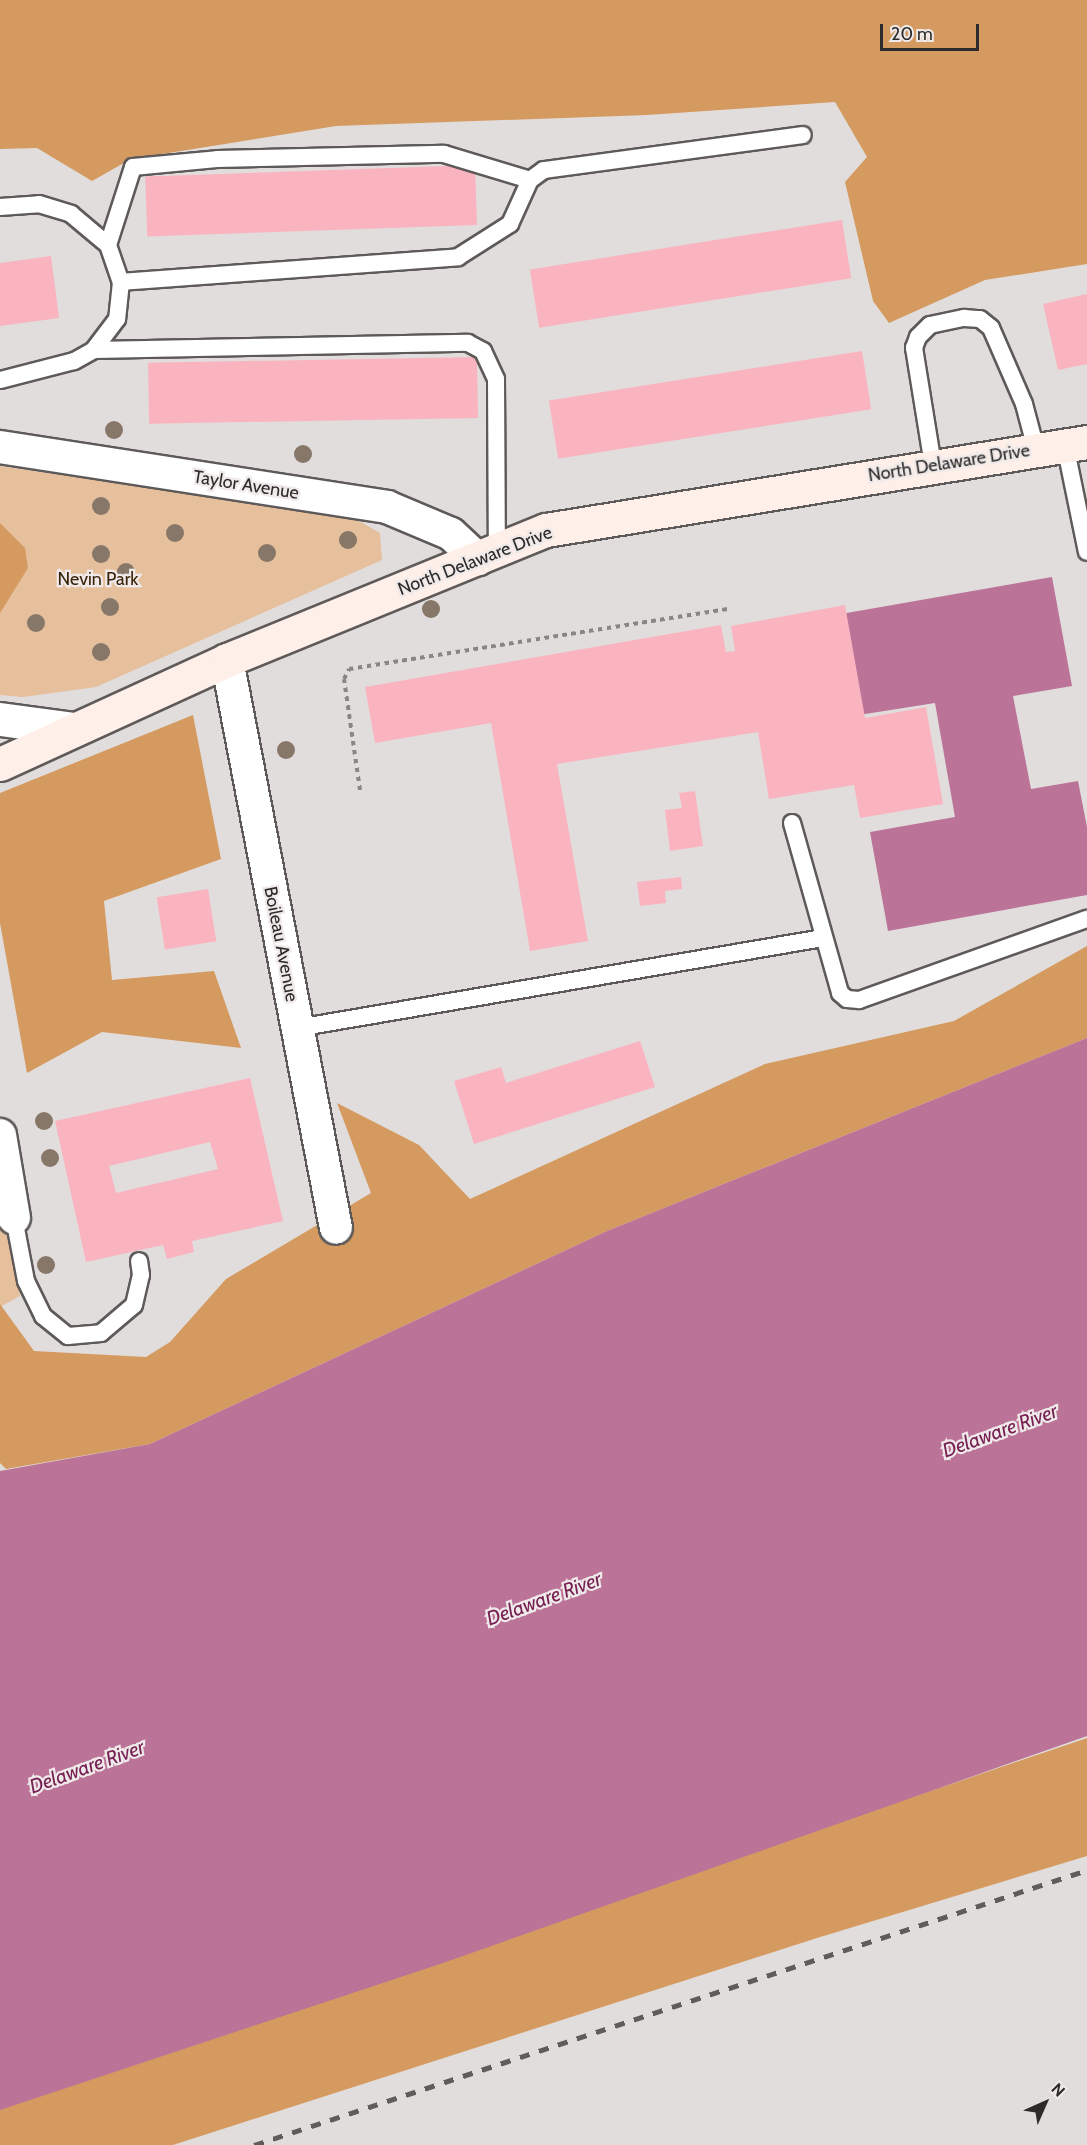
<!DOCTYPE html>
<style>
body{margin:0}
#map{position:relative;width:1087px;height:2145px;overflow:hidden;background:#e1dddc;font-family:Cabin,sans-serif}
div>[style]{position:absolute}
.green>*{inset:0;background:#e6bf9c}
.forest>*{inset:0;background:#d59a60}
.water>*{inset:0;background:#bc7398}
.building>*{inset:0;background:#fab4c0;transform-origin:0 0}
.path>*{height:4px;margin-top:-2px;transform-origin:0;background:repeating-linear-gradient(90deg,#898685 0 4.5px,transparent 0 9px)}
.roads{filter:drop-shadow(2px 0 #5e5a5a) drop-shadow(-2px 0 #5e5a5a) drop-shadow(0 2px #5e5a5a) drop-shadow(0 -2px #5e5a5a)}
.service>*{height:16px;margin:-8px;padding:0 8px;transform-origin:8px;border-radius:8px;background:#fff}
.minor>*{height:32px;margin:-16px;padding:0 16px;transform-origin:16px;border-radius:16px;background:#fff}
.tertiary>*{height:33px;margin:-16.5px;padding:0 16.5px;transform-origin:16.5px;border-radius:16.5px;background:#fff}
.secondary>*{height:33px;margin:-16.5px;padding:0 16.5px;transform-origin:16.5px;border-radius:16.5px;background:#feefe8}
.rail>*{height:4.5px;margin-top:-2.25px;transform-origin:0;background:repeating-linear-gradient(90deg,#5f5d5c 0 10px,transparent 0 20px)}
.trees>*{width:18px;height:18px;margin:-9px;border-radius:50%;background:#867768}
span{translate:-50% -50%;white-space:nowrap;text-align:center;line-height:1.15;-webkit-text-stroke:4.5px #efeae9;paint-order:stroke}
.street-label{font-size:18px;color:#2c2b2a}
.park-label{font-size:18px;color:#3b2309}
.water-label{font-size:20px;color:#772053;font-style:italic}
.north{position:absolute;left:1015px;top:2073px;width:60px;height:60px;-webkit-text-stroke:4px #efeae9;paint-order:stroke;rotate:45deg;font-size:16px;font-weight:700;line-height:24px;text-align:center;color:#2c2b2a}
.north::after{content:'';display:block;margin:auto;width:21px;height:27px;background:#2c2b2a;clip-path:polygon(50% 0,100% 100%,50% 72%,0 100%)}
.scale{position:absolute;left:880px;top:24px;width:99px;height:27px;box-sizing:border-box;border:3px solid #2c2b2a;border-top:0;padding-left:8px;font-size:18px;line-height:21px;white-space:nowrap;color:#2c2b2a;-webkit-text-stroke:4px #efeae9;paint-order:stroke}
</style>
<div id="map">
<div class="green">
<div style="clip-path:polygon(0 466px,354px 518px,380px 533px,382px 560px,96px 687px,23px 697px,0 695px)"></div>
<div style="clip-path:polygon(0 1142px,20px 1296px,0 1307px)"></div>
</div>
<div class="forest">
<div style="clip-path:polygon(0 0,1087px 0,1087px 264px,985px 280px,889px 323px,873px 301px,845px 182px,867px 157px,835px 102px,647px 115px,336px 126px,131px 159px,92px 181px,37px 148px,0 149px)"></div>
<div style="clip-path:polygon(0 523px,25px 548px,28px 568px,0 613px)"></div>
<div style="clip-path:polygon(193px 715px,221px 859px,104px 901px,112px 980px,214px 971px,241px 1048px,102px 1032px,27px 1073px,0 923px,0 793px)"></div>
<div style="clip-path:polygon(1087px 946px,1087px 1038px,607px 1231px,150px 1444px,6px 1469px,0 1463px,0 1304px,34px 1351px,146px 1357px,170px 1342px,226px 1279px,371px 1193px,337px 1103px,419px 1145px,470px 1199px,765px 1064px,954px 1021px)"></div>
<div style="clip-path:polygon(1087px 1738px,1087px 1856px,817px 1938px,173px 2145px,0 2145px,0 2106px)"></div>
</div>
<div class="water">
<div style="clip-path:polygon(1052px 577px,1072px 686px,1013px 696px,1031px 789px,1078px 781px,1087px 827px,1087px 895px,888px 931px,870px 832px,955px 817px,935px 703px,859px 715px,841px 614px)"></div>
<div style="clip-path:polygon(1087px 1038px,1087px 1736px,443px 1963px,0 2110px,0 1471px,150px 1444px,607px 1231px)"></div>
</div>
<div class="building">
<div style="left:475px;top:165px;width:60px;height:330px;rotate:88deg"></div>
<div style="left:842px;top:220px;width:59px;height:316px;rotate:81deg"></div>
<div style="clip-path:polygon(51px 256px,59px 318px,0 326px,0 263px)"></div>
<div style="clip-path:polygon(1087px 294px,1087px 364px,1058px 370px,1043px 304px)"></div>
<div style="left:862px;top:351px;width:59px;height:317px;rotate:81deg"></div>
<div style="left:477px;top:357px;width:61px;height:329px;rotate:89deg"></div>
<div style="clip-path:polygon(845px 605px,865px 718px,926px 707px,943px 804px,860px 818px,854px 785px,769px 799px,758px 732px,557px 764px,588px 941px,530px 951px,491px 723px,375px 743px,365px 687px,721px 625px,726px 652px,735px 651px,731px 626px)"></div>
<div style="clip-path:polygon(695px 791px,703px 846px,670px 851px,665px 810px,682px 808px,679px 793px)"></div>
<div style="clip-path:polygon(681px 877px,682px 889px,665px 891px,666px 903px,640px 906px,637px 882px)"></div>
<div style="left:208px;top:889px;width:53px;height:52px;rotate:81deg"></div>
<div style="clip-path:polygon(640px 1041px,655px 1087px,474px 1144px,454px 1081px,501px 1067px,506px 1083px)"></div>
<div style="clip-path:polygon(evenodd,250px 1078px,283px 1221px,192px 1241px,194px 1252px,167px 1259px,163px 1245px,86px 1262px,55px 1121px,250px 1078px,210px 1142px,218px 1169px,116px 1193px,109px 1166px,210px 1142px)"></div>
</div>
<div class="path">
<div style="left:360px;top:790px;width:112px;rotate:-98.2deg"></div>
<div style="left:344px;top:679px;width:11px;rotate:-63deg"></div>
<div style="left:349px;top:669px;width:385px;rotate:-9deg"></div>
</div>
<div class="roads">
<div class="service">
<div style="left:0;top:207px;width:39px;rotate:-4deg"></div>
<div style="left:39px;top:204px;width:34px;rotate:17deg"></div>
<div style="left:71px;top:214px;width:48px;rotate:40deg"></div>
<div style="left:108px;top:245px;width:39px;rotate:71deg"></div>
<div style="left:121px;top:282px;width:37px;rotate:96deg"></div>
<div style="left:117px;top:319px;width:39px;rotate:127deg"></div>
<div style="left:94px;top:350px;width:23px;rotate:151deg"></div>
<div style="left:74px;top:361px;width:76px;rotate:165.6deg"></div>
<div style="left:108px;top:245px;width:82px;rotate:-72.2deg"></div>
<div style="left:133px;top:167px;width:84px;rotate:-5.4deg"></div>
<div style="left:217px;top:159px;width:227px;rotate:-1.3deg"></div>
<div style="left:444px;top:154px;width:90px;rotate:16.8deg"></div>
<div style="left:121px;top:282px;width:338px;rotate:-4.2deg"></div>
<div style="left:458px;top:257px;width:62px;rotate:-32.4deg"></div>
<div style="left:510px;top:224px;width:48px;rotate:-65.6deg"></div>
<div style="left:530px;top:180px;width:17px;rotate:-36deg"></div>
<div style="left:544px;top:170px;width:261px;rotate:-7.7deg"></div>
<div style="left:94px;top:350px;width:374px;rotate:-1.1deg"></div>
<div style="left:468px;top:343px;width:17px;rotate:28deg"></div>
<div style="left:483px;top:351px;width:31px;rotate:65deg"></div>
<div style="left:496px;top:379px;width:172px;rotate:89.7deg"></div>
<div style="left:1065px;top:445px;width:109px;rotate:78.4deg"></div>
<div style="left:933px;top:465px;width:119px;rotate:-99.2deg"></div>
<div style="left:914px;top:348px;width:12px;rotate:-70deg"></div>
<div style="left:918px;top:337px;width:17px;rotate:-45deg"></div>
<div style="left:930px;top:325px;width:35px;rotate:-12deg"></div>
<div style="left:964px;top:318px;width:16px;rotate:4deg"></div>
<div style="left:980px;top:319px;width:14px;rotate:39deg"></div>
<div style="left:991px;top:328px;width:83px;rotate:66.5deg"></div>
<div style="left:1024px;top:404px;width:47px;rotate:75.1deg"></div>
<div style="left:792px;top:823px;width:177px;rotate:74.2deg"></div>
<div style="left:840px;top:993px;width:9px;rotate:41deg"></div>
<div style="left:847px;top:999px;width:12px;rotate:5deg"></div>
<div style="left:859px;top:1000px;width:242px;rotate:-19.6deg"></div>
<div style="left:297px;top:1028px;width:534px;rotate:-9.71deg"></div>
<div style="left:14px;top:1218px;width:64px;rotate:79.2deg"></div>
<div style="left:26px;top:1281px;width:39px;rotate:64deg"></div>
<div style="left:43px;top:1316px;width:32px;rotate:39deg"></div>
<div style="left:68px;top:1336px;width:33px;rotate:-5deg"></div>
<div style="left:101px;top:1333px;width:43px;rotate:-40.3deg"></div>
<div style="left:134px;top:1305px;width:31px;rotate:-77deg"></div>
<div style="left:141px;top:1275px;width:14px;rotate:-98deg"></div>
</div>
<div class="minor">
<div style="left:0;top:447px;width:392px;rotate:8.8deg"></div>
<div style="left:387px;top:507px;width:69px;rotate:22.9deg"></div>
<div style="left:451px;top:534px;width:37px;rotate:43deg"></div>
<div style="left:227px;top:660px;width:578px;rotate:79.14deg"></div>
<div style="left:0;top:1135px;width:84px;rotate:80.4deg"></div>
</div>
<div class="tertiary">
<div style="left:0;top:719px;width:75px;rotate:7.7deg"></div>
</div>
<div class="secondary">
<div style="left:0;top:764px;width:250px;rotate:-24.6deg"></div>
<div style="left:227px;top:660px;width:344px;rotate:-22.2deg"></div>
<div style="left:546px;top:530px;width:548px;rotate:-9.24deg"></div>
</div>
</div>
<div class="rail">
<div style="left:254px;top:2145px;width:877px;rotate:-18.27deg"></div>
</div>
<div class="trees">
<div style="left:114px;top:430px"></div>
<div style="left:303px;top:454px"></div>
<div style="left:101px;top:506px"></div>
<div style="left:175px;top:533px"></div>
<div style="left:348px;top:540px"></div>
<div style="left:267px;top:553px"></div>
<div style="left:101px;top:554px"></div>
<div style="left:126px;top:572px"></div>
<div style="left:110px;top:607px"></div>
<div style="left:431px;top:609px"></div>
<div style="left:36px;top:623px"></div>
<div style="left:101px;top:652px"></div>
<div style="left:286px;top:750px"></div>
<div style="left:44px;top:1121px"></div>
<div style="left:50px;top:1158px"></div>
<div style="left:46px;top:1265px"></div>
</div>
<div class="street-label">
<span style="left:949px;top:463px;rotate:-9deg">North Delaware Drive</span>
<span style="left:246px;top:485px;rotate:9deg">Taylor Avenue</span>
<span style="left:475px;top:561px;rotate:-21deg">North Delaware Drive</span>
<span style="left:281px;top:944px;rotate:79deg">Boileau Avenue</span>
</div>
<div class="park-label">
<span style="left:98px;top:579px">Nevin Park</span>
</div>
<div class="water-label">
<span style="left:1000px;top:1431px;rotate:-20deg">Delaware River</span>
<span style="left:544px;top:1599px;rotate:-20deg">Delaware River</span>
<span style="left:87px;top:1767px;rotate:-20deg">Delaware River</span>
</div>
<div class="north">N</div>
<div class="scale">20 m</div>
</div>
